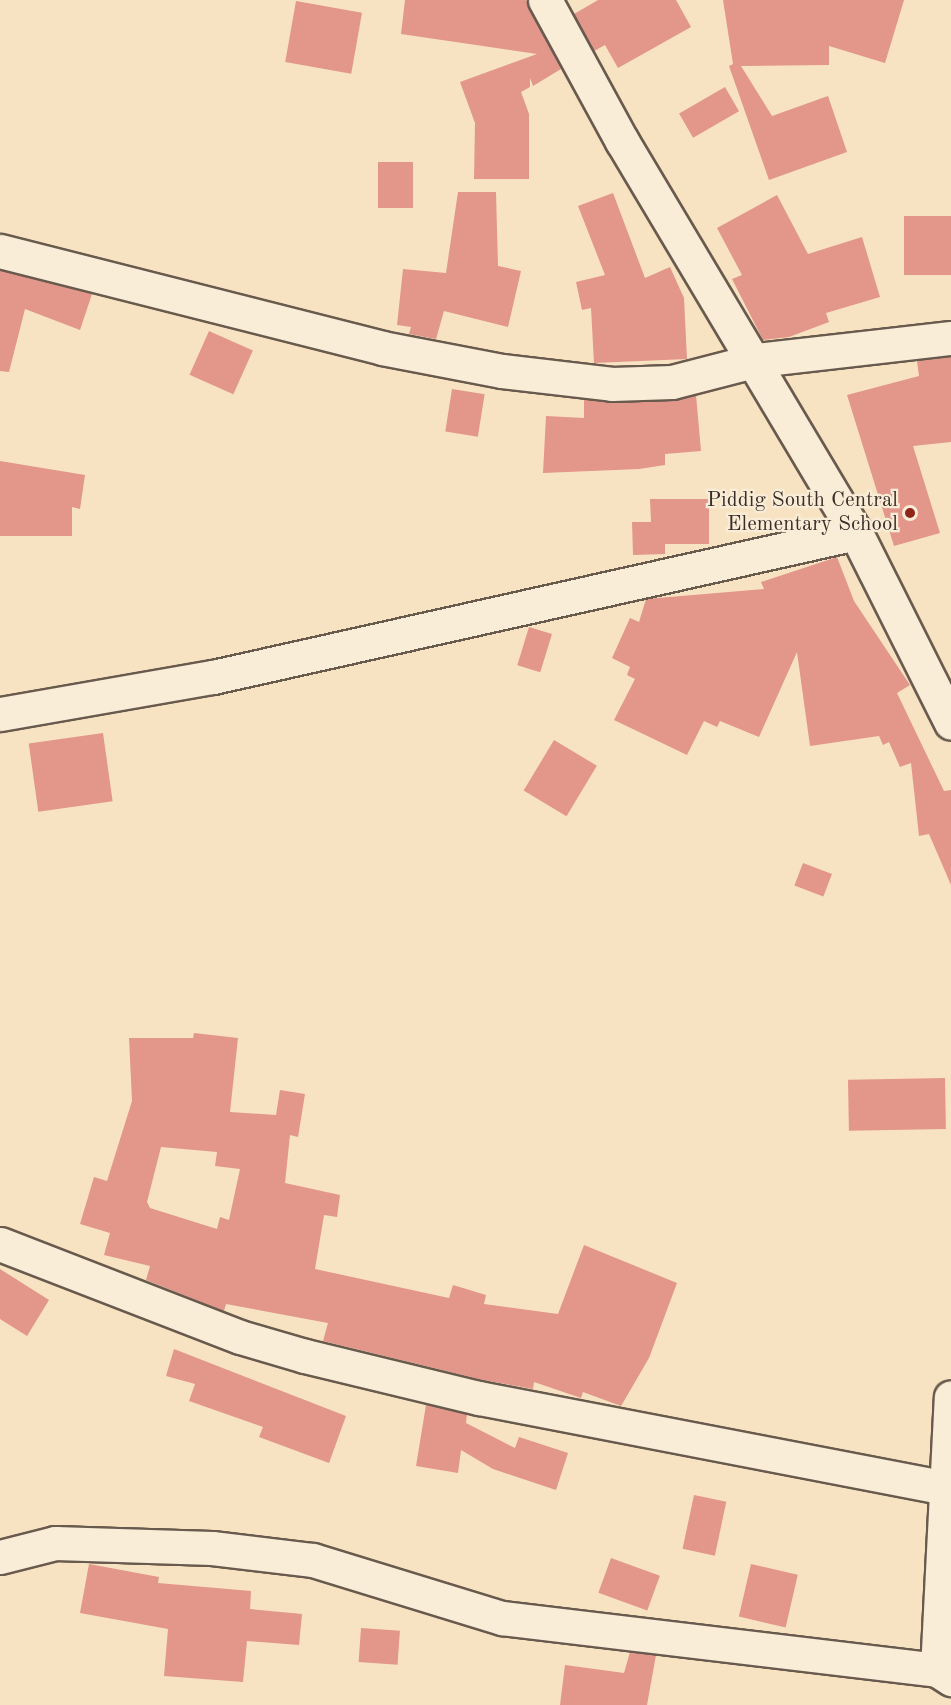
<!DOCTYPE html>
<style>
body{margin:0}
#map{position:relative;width:951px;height:1705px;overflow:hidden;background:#f7e3c1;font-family:"Old Standard TT",serif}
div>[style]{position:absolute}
.building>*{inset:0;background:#e3968a;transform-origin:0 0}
.roads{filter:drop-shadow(2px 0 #695a4e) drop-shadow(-2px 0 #695a4e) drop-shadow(0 2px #695a4e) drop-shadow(0 -2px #695a4e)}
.street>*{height:33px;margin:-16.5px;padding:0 16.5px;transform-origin:16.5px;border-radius:16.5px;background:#faedd7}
.dots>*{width:16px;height:16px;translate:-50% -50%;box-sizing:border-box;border:3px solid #faedd7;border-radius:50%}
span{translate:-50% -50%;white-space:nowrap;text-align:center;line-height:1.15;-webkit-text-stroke:4.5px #faedd7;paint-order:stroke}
.poi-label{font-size:21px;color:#3a2c27}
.right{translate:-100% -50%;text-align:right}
</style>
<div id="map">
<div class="building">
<div style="clip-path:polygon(405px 0,526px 0,561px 69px,533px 86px,530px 78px,530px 87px,521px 92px,529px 114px,529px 179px,474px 179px,475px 123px,460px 82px,537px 54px,401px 34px)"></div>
<div style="clip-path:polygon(598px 0,676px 0,691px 27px,618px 68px,605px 45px,594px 51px,574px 14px)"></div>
<div style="clip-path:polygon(723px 0,904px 0,885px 63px,829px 46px,829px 65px,741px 66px,772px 116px,828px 96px,847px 152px,769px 180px,729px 66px,733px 64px)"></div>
<div style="left:296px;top:1px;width:67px;height:62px;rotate:10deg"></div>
<div style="left:725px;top:87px;width:28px;height:53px;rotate:60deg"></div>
<div style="left:378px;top:162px;width:35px;height:46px"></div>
<div style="clip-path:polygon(458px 192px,496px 192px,498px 266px,521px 271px,508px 327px,444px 311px,436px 339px,409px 334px,411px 327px,397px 325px,403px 269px,446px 273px)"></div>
<div style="clip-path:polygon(613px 193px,645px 278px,670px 267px,684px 298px,687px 359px,594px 363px,591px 308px,582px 310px,576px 282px,605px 275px,578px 206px)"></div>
<div style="clip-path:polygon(777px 195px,808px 254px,862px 237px,880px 297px,826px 313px,829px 322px,789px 337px,763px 340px,732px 279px,742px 275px,717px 228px)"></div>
<div style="left:951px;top:216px;width:59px;height:47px;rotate:90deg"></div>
<div style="clip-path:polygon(0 270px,92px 294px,80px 330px,25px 309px,9px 372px,0 371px)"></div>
<div style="left:209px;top:331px;width:48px;height:48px;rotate:24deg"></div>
<div style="clip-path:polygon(951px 357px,951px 442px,913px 446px,940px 533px,894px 546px,847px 395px,919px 376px,917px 361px)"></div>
<div style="left:452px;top:389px;width:33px;height:43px;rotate:9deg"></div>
<div style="clip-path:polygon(696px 395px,701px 451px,665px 454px,665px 465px,639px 469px,543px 473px,546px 416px,584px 418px,584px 400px,673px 401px)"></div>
<div style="clip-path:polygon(0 461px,85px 475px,80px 509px,72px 507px,72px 536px,0 536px)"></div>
<div style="clip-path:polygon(650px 499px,709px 499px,709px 544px,665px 544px,665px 554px,633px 555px,632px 522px,651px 522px)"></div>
<div style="clip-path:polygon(837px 557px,854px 601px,910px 685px,897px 693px,944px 791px,951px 790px,951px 885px,929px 834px,919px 836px,911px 763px,900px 767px,889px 742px,883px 745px,879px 736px,810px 746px,797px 652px,759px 737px,720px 721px,717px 727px,704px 721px,687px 755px,614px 720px,635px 679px,627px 675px,630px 667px,612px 658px,630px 618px,639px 622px,646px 599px,764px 589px,761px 582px)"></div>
<div style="left:529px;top:627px;width:24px;height:40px;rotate:17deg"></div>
<div style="left:103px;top:733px;width:69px;height:75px;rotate:82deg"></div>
<div style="left:554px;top:740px;width:50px;height:59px;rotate:31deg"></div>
<div style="left:803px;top:863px;width:31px;height:24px;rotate:21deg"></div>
<div style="clip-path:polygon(evenodd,194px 1033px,238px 1038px,230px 1112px,276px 1115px,280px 1090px,305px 1094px,298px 1137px,290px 1135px,285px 1183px,340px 1195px,337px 1217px,324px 1215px,315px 1269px,449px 1298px,453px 1285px,486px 1295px,484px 1304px,558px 1314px,584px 1245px,677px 1283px,649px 1358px,621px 1406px,583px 1392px,581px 1398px,534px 1382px,533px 1389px,483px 1380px,323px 1341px,328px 1323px,226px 1304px,224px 1311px,146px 1280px,150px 1266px,104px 1255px,110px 1233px,80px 1224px,94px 1177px,107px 1181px,132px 1101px,129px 1038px,193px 1038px,194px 1033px,161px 1147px,217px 1152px,215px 1166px,240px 1169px,229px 1220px,220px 1217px,217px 1229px,150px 1208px,147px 1202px,161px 1147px)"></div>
<div style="left:945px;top:1078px;width:51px;height:97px;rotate:89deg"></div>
<div style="clip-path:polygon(0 1269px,49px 1300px,27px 1336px,0 1319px)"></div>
<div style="clip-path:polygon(174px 1349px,346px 1416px,329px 1463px,259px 1437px,263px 1427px,189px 1401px,195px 1384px,166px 1376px)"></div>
<div style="clip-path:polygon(426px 1405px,467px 1414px,466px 1423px,515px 1448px,519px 1437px,568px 1453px,556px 1490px,493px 1469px,461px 1450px,458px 1473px,416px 1466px)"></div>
<div style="left:694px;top:1495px;width:33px;height:55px;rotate:12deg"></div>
<div style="left:611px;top:1558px;width:52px;height:37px;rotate:20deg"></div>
<div style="clip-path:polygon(89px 1564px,159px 1577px,158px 1583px,251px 1591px,250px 1609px,302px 1614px,299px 1645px,247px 1641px,243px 1682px,164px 1676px,168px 1629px,80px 1613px)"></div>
<div style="left:751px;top:1564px;width:48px;height:54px;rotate:13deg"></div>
<div style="left:361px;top:1628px;width:39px;height:34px;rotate:4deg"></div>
<div style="clip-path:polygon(630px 1652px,656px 1655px,647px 1705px,560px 1705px,565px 1665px,624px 1673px)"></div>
</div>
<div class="roads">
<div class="street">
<div style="left:545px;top:0;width:161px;rotate:61.4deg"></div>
<div style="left:622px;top:141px;width:457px;rotate:59.2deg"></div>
<div style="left:856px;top:533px;width:212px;rotate:63.4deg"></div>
<div style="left:0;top:251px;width:394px;rotate:14.2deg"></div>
<div style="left:382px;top:348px;width:122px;rotate:10.9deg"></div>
<div style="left:502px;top:371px;width:111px;rotate:6.7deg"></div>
<div style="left:612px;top:384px;width:60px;rotate:-1.9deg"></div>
<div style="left:672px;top:382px;width:88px;rotate:-14.5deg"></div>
<div style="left:757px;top:360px;width:195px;rotate:-6.5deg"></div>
<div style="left:0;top:714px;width:216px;rotate:-9.9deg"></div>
<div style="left:213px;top:677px;width:659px;rotate:-12.62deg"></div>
<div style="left:0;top:1244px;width:257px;rotate:21.2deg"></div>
<div style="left:240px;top:1337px;width:68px;rotate:16.3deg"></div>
<div style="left:305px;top:1356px;width:179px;rotate:13.6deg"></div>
<div style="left:479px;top:1398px;width:471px;rotate:10.9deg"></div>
<div style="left:0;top:1557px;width:57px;rotate:-14.3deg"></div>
<div style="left:55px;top:1543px;width:157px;rotate:1.8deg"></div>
<div style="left:212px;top:1548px;width:102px;rotate:6.8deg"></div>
<div style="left:313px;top:1560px;width:198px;rotate:17.1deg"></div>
<div style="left:502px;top:1618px;width:438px;rotate:6.8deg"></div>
<div style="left:937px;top:1670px;width:17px;rotate:33deg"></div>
<div style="left:937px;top:1670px;width:273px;rotate:-87.1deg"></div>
</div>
</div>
<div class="dots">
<div style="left:910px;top:513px;background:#8f2418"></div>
</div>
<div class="poi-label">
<span class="right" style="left:898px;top:513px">Piddig South Central<br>Elementary School</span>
</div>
</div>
